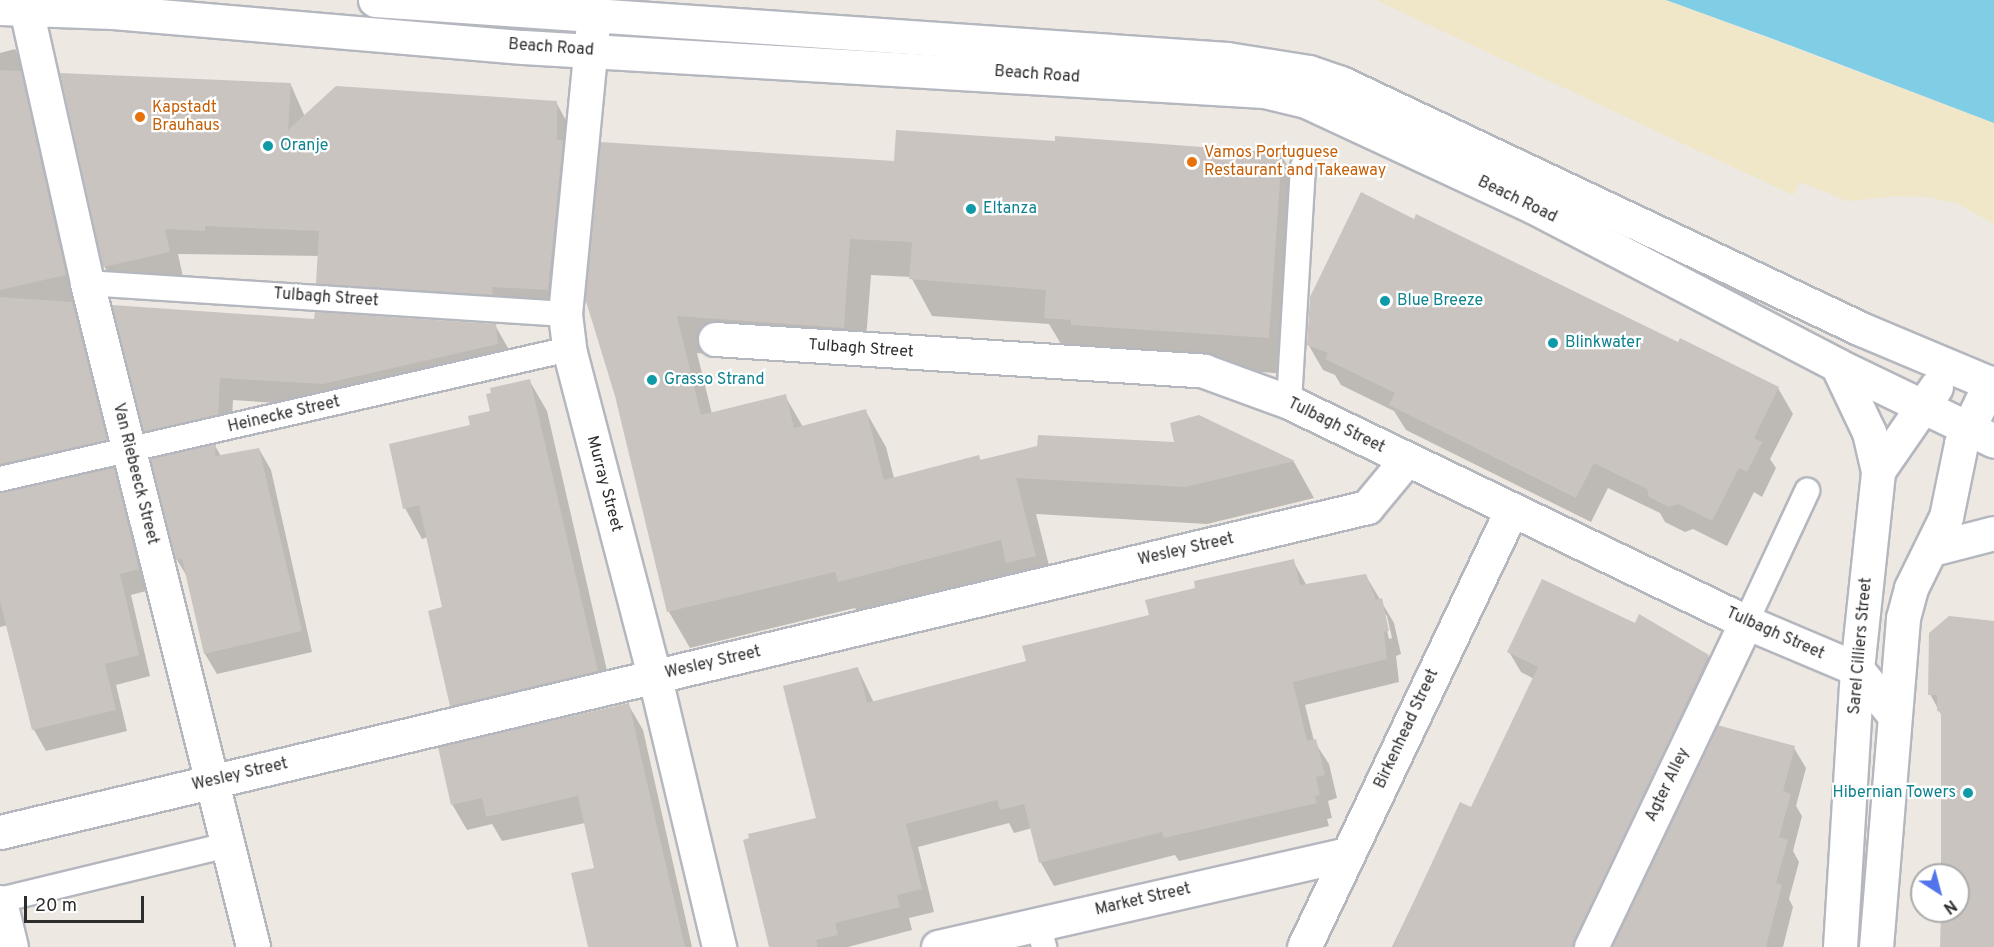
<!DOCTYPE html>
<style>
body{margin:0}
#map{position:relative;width:1994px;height:947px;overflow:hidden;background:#ede8e1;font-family:Overpass,sans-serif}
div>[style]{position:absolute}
.sand>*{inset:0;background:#efe7c8}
.water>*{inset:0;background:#7fcee5}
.shadow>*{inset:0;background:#0003}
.building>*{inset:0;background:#c9c4c0}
.roads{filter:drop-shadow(2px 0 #b5b7bf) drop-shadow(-2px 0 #b5b7bf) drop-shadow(0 2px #b5b7bf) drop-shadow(0 -2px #b5b7bf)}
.lane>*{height:24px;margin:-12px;padding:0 12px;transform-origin:12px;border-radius:12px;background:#fff}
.street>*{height:33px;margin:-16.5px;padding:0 16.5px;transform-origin:16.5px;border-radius:16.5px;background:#fff}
.secondary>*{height:33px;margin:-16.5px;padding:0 16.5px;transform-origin:16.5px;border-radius:16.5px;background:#fff}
.dots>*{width:16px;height:16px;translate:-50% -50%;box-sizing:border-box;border:3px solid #fff;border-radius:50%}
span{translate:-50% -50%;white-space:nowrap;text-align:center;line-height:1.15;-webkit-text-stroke:4.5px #fff;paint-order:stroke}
.street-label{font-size:16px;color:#2d2d2d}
.food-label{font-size:16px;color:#c56008}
.left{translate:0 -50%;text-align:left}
.culture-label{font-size:16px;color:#0d838f}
.right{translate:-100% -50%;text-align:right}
.north{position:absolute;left:1910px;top:863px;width:60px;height:60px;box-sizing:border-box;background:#fff;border:2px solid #ababab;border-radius:50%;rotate:144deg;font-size:16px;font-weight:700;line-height:24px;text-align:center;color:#2d2d2d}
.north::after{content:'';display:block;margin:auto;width:21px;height:27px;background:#5174ea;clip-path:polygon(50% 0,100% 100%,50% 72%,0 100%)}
.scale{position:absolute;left:24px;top:896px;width:120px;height:27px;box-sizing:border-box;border:3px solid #2d2d2d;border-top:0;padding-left:8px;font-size:18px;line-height:21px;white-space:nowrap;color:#2d2d2d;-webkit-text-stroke:4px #fff;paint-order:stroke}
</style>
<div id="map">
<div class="sand">
<div style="clip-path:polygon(1376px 0,1666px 0,1994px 123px,1994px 224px,1958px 204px,1929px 197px,1899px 196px,1848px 201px,1800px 182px,1793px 195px)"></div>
</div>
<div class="water">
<div style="clip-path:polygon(1666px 0,1994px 0,1994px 123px,1792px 46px)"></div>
</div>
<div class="shadow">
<div style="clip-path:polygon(15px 49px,38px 89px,150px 590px,131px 595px,150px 676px,116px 685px,127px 731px,46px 751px,34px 730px,8px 625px,0 627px,0 53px)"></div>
<div style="clip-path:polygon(291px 85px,305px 117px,556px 102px,570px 128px,562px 315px,333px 309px,318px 283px,320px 256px,178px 254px,183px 277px,119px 292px,104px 266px)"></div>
<div style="clip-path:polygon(1056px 143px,1281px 155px,1303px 191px,1289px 374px,1094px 361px,1067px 354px,1049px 324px,932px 316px,911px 277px,871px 275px,864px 365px,697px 353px,712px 414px,785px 396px,803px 427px,865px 410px,886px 447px,894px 478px,979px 457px,981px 461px,1176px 444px,1199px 417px,1294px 462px,1314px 498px,1207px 524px,1036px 514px,1056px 593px,860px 618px,855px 608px,690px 648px,669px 612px,617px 395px,587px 298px,895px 163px)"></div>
<div style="clip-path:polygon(114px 307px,316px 321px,495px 325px,508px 348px,510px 367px,336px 407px,233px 400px,231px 437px,158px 454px,145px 431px)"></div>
<div style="clip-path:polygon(1308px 344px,1678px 344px,1778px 388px,1793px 414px,1770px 459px,1776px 468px,1762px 497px,1754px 492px,1727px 546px,1693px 529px,1685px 532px,1665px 522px,1660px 513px,1608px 488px,1591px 522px,1406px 430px,1394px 411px,1341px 385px,1335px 375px,1323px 370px)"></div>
<div style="clip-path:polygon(529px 380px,547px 411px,614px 701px,469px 736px,451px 705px,444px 609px,428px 537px,422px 539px,405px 508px,472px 427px)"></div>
<div style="clip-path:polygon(215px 446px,221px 456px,259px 449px,271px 470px,312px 652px,217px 674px,205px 654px,188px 578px,177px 560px,152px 460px)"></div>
<div style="clip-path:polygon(evenodd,1293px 561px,1307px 586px,1366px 576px,1394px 623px,1401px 654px,1396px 656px,1399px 682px,1305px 705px,1314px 741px,1329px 764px,1337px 798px,1328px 801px,1332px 818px,1327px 819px,1329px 826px,1179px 861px,1175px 855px,1054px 886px,1041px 863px,1032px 828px,1014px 833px,1009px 823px,918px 847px,934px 912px,909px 918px,912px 930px,848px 947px,772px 947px,818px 819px,858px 669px,874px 703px,1028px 662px,1151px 616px,1197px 590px,1293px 561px,1383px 612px,1387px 616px,1392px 638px,1389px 639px,1383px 612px)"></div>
<div style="clip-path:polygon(1994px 622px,1994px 947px,1942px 947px,1942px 911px,1958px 911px,1958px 875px,1942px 875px,1943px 718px,1930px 694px)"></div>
<div style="clip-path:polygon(1636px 625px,1708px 656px,1720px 677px,1591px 947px,1392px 947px,1461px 804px,1471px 809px,1534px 679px,1521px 672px,1509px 652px)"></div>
<div style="clip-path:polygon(628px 704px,643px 730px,692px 947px,589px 947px,596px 869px,585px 823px,502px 841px,492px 824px,467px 830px,452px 804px)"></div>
<div style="clip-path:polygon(1794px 748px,1806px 768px,1796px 806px,1802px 816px,1793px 851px,1799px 862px,1789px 899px,1793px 907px,1783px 947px,1613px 947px)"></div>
</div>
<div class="building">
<div style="clip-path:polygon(0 70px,21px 71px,66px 275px,0 290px)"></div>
<div style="clip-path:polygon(60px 73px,291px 83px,288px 130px,336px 86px,557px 101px,557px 140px,563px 140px,548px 290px,492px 287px,493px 295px,316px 284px,319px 231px,205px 226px,205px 231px,165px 229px,170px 252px,103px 267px)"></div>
<div style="clip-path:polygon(896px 130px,1055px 141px,1055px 136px,1282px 153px,1269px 338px,1071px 325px,1071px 320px,1044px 318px,1046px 290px,909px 279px,912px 242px,850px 239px,844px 328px,677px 316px,701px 415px,786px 394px,794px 428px,866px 409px,884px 480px,979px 455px,980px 460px,1037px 446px,1038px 435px,1174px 442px,1170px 423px,1199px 415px,1295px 461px,1185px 487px,1016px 478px,1036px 556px,1006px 563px,1001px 540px,838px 582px,835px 572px,667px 612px,615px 396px,585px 298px,600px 142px,894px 161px)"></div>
<div style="clip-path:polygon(1361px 192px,1414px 219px,1416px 214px,1678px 342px,1680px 338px,1779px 387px,1754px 438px,1762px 442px,1747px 472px,1739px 468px,1712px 521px,1678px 504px,1669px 507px,1649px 497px,1647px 489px,1594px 463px,1576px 498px,1389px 405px,1395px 393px,1325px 359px,1328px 353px,1307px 345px,1310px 297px)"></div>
<div style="clip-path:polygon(0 297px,72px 302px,107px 440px,0 464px)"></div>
<div style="clip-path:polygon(112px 305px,314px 319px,315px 312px,496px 324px,498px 344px,323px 384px,220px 378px,218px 415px,143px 432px)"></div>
<div style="clip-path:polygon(530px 379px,598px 671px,450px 706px,428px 611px,442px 607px,419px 505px,403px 509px,389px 444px,470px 425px,468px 416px,490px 411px,486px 394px,491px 393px,490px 388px)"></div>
<div style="clip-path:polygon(216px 444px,215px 456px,259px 448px,302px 631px,204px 654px,182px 559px,176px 560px,150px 459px)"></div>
<div style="clip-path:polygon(114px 468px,139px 569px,120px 574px,139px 655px,105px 664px,116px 710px,32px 730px,0 601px,0 493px)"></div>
<div style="clip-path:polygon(1294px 559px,1300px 585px,1366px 574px,1376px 600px,1382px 598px,1389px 631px,1384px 632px,1387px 659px,1293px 682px,1307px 741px,1316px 739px,1325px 775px,1316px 777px,1320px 795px,1315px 796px,1317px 803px,1164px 838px,1162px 832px,1039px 863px,1024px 804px,1000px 810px,997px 800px,906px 824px,922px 889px,897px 895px,900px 907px,835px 923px,838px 935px,816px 940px,818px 947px,769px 947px,743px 840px,749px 838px,748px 834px,816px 818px,783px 686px,858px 667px,867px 703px,1026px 661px,1022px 646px,1149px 615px,1145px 600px,1195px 588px,1194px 581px)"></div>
<div style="clip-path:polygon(1542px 579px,1635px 623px,1639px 614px,1709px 655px,1573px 947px,1393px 947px,1460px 802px,1471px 807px,1538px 667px,1507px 652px)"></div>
<div style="clip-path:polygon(1949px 616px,1994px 621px,1994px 947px,1940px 947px,1941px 911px,1958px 911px,1958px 875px,1941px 875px,1941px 712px,1937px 711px,1937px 695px,1928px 695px,1929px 633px)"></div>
<div style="clip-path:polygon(629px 703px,656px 822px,685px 947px,588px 947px,571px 873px,594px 868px,578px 796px,486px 817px,482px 798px,451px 805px,438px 747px)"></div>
<div style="clip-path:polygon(1717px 725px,1795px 746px,1783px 791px,1791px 794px,1779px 837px,1788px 840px,1776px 883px,1782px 885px,1766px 947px,1612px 947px)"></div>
</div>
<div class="roads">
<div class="lane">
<div style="left:87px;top:283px;width:479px;rotate:3.7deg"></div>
<div style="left:1289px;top:402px;width:236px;rotate:-86.6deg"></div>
<div style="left:0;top:479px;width:584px;rotate:-12.87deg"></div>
<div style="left:1746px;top:622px;width:145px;rotate:-65deg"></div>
<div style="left:0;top:900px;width:235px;rotate:-13.6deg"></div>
<div style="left:1038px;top:924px;width:24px;rotate:75deg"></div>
</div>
<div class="street">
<div style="left:24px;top:0;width:290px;rotate:77.4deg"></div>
<div style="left:87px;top:283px;width:684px;rotate:75.96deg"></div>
<div style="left:594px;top:13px;width:302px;rotate:95.5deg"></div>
<div style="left:565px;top:314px;width:35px;rotate:83deg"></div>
<div style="left:569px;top:349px;width:340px;rotate:75.4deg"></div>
<div style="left:655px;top:678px;width:277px;rotate:76.6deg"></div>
<div style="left:715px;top:339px;width:490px;rotate:3.7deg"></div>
<div style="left:1204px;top:371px;width:90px;rotate:20deg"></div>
<div style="left:1289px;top:402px;width:507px;rotate:25.71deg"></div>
<div style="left:1746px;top:622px;width:121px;rotate:22.9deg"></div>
<div style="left:1857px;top:669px;width:58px;rotate:51.3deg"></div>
<div style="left:0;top:832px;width:1405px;rotate:-13.37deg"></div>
<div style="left:1367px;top:507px;width:61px;rotate:-50.3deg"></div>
<div style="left:0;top:902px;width:46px;rotate:76.3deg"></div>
<div style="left:938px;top:947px;width:420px;rotate:-12.8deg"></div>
<div style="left:1304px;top:947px;width:483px;rotate:-64.6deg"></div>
<div style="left:1591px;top:947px;width:360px;rotate:-64.5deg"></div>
</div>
<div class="secondary">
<div style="left:375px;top:0;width:854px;rotate:3.96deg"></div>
<div style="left:1227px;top:59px;width:83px;rotate:9deg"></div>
<div style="left:1309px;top:72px;width:34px;rotate:19deg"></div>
<div style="left:1341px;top:83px;width:575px;rotate:25.32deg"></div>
<div style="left:1861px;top:329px;width:144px;rotate:22.8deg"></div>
<div style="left:0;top:8px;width:113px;rotate:2deg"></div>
<div style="left:113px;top:12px;width:411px;rotate:4.9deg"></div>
<div style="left:523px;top:47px;width:742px;rotate:3.4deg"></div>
<div style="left:1264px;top:91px;width:43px;rotate:13.4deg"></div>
<div style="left:1306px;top:101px;width:251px;rotate:24.9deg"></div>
<div style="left:1534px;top:207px;width:342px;rotate:27.5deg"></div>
<div style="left:1837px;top:365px;width:174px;rotate:25.8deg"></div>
<div style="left:1837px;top:365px;width:74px;rotate:64.5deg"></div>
<div style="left:1869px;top:432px;width:40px;rotate:77deg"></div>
<div style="left:1932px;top:549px;width:64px;rotate:-14.5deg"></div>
<div style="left:1840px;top:947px;width:279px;rotate:-86.5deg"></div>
<div style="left:1857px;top:669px;width:199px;rotate:-83.9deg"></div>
<div style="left:1878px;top:471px;width:102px;rotate:-55.4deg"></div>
<div style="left:1876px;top:947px;width:330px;rotate:-85.3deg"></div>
<div style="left:1903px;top:618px;width:31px;rotate:-75deg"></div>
<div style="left:1911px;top:588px;width:79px;rotate:-63.8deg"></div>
<div style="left:1946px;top:517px;width:75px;rotate:-78.4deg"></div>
<div style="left:1961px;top:444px;width:68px;rotate:-64.6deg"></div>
</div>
</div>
<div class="dots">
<div style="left:140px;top:117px;background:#e8710a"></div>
<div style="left:268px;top:146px;background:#0f9aa8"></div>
<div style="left:1192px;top:162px;background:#e8710a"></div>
<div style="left:971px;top:209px;background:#0f9aa8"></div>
<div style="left:1385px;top:301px;background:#0f9aa8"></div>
<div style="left:1553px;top:343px;background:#0f9aa8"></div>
<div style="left:652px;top:380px;background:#0f9aa8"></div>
<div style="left:1968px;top:793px;background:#0f9aa8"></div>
</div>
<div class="street-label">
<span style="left:551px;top:48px;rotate:4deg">Beach Road</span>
<span style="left:1037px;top:75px;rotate:4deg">Beach Road</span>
<span style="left:1517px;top:200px;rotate:26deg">Beach Road</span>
<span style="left:326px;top:298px;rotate:4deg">Tulbagh Street</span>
<span style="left:861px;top:349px;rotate:4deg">Tulbagh Street</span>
<span style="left:284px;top:415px;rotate:-13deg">Heinecke Street</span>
<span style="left:1336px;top:426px;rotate:26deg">Tulbagh Street</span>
<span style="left:135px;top:474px;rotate:76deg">Van Riebeeck Street</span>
<span style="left:604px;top:484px;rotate:75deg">Murray Street</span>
<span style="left:1186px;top:550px;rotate:-13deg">Wesley Street</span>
<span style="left:1775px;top:634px;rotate:24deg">Tulbagh Street</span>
<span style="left:1861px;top:646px;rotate:-85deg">Sarel Cilliers Street</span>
<span style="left:713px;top:663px;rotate:-13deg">Wesley Street</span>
<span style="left:1407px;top:729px;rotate:-65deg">Birkenhead Street</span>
<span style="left:240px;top:775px;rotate:-13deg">Wesley Street</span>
<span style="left:1668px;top:785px;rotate:-64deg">Agter Alley</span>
<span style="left:1143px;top:900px;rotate:-13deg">Market Street</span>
</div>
<div class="food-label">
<span class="left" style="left:152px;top:117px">Kapstadt<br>Brauhaus</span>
<span class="left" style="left:1204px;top:162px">Vamos Portuguese<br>Restaurant and Takeaway</span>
</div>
<div class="culture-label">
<span class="left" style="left:280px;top:146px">Oranje</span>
<span class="left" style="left:983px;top:209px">Eltanza</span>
<span class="left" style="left:1397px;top:301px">Blue Breeze</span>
<span class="left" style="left:1565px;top:343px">Blinkwater</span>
<span class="left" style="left:664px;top:380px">Grasso Strand</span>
<span class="right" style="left:1956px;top:793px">Hibernian Towers</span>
</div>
<div class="north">N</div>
<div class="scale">20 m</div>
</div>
